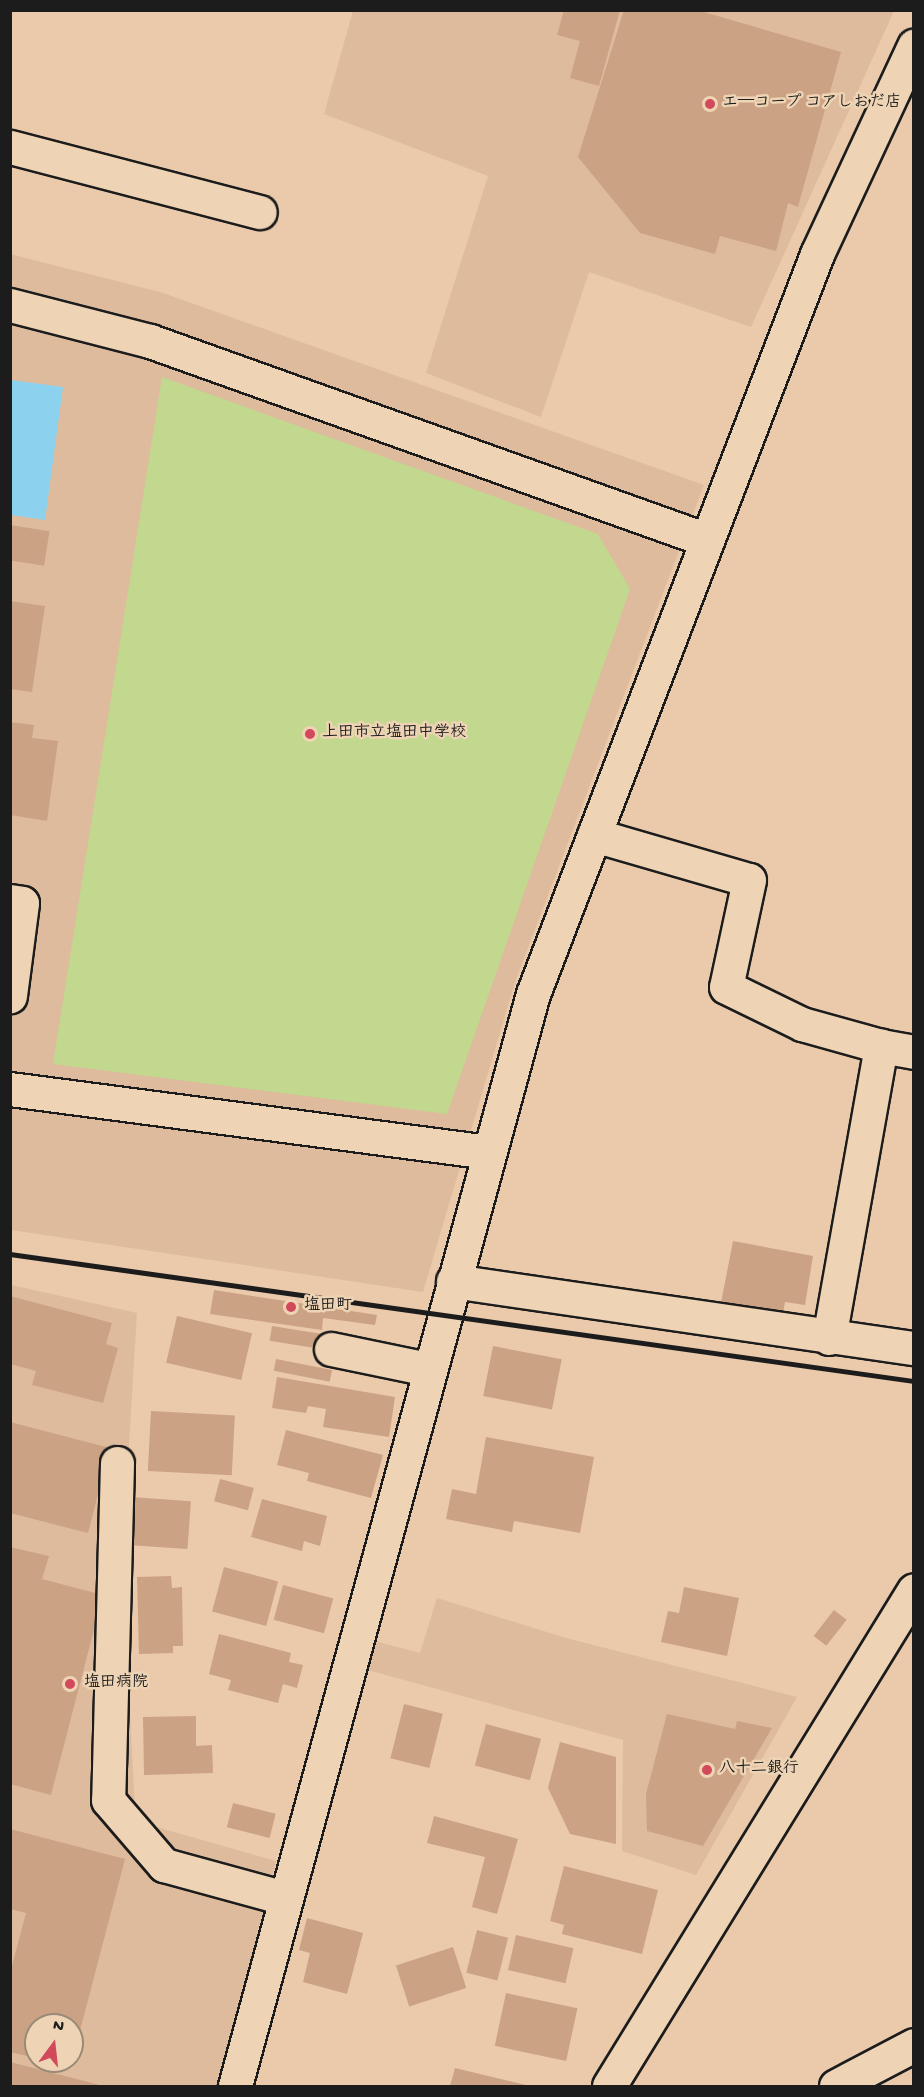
<!DOCTYPE html>
<meta charset="utf-8">
<style>
body{margin:0}
#map{position:relative;width:924px;height:2097px;overflow:hidden;background:#eacaaa;font-family:"Gochi Hand","Klee One",sans-serif}
div>[style]{position:absolute}
.built>*{inset:0;background:#ddbb9c}
.green>*{inset:0;background:#c2d88e}
.water>*{inset:0;background:#8cd2ee}
.building>*{inset:0;background:#cca284;transform-origin:0 0}
.roads{filter:drop-shadow(2px 0 #1c1c1c) drop-shadow(-2px 0 #1c1c1c) drop-shadow(0 2px #1c1c1c) drop-shadow(0 -2px #1c1c1c)}
.minor>*{height:33px;margin:-16.5px;padding:0 16.5px;transform-origin:16.5px;border-radius:16.5px;background:#eed4b5}
.rail>*{height:4.5px;margin:-2.25px;padding:0 2.25px;transform-origin:2.25px;border-radius:2.25px;background:#1c1c1c}
.dots>*{width:16px;height:16px;translate:-50% -50%;box-sizing:border-box;border:3px solid #eed4b5;border-radius:50%}
span{translate:-50% -50%;white-space:nowrap;text-align:center;line-height:1.15;-webkit-text-stroke:5px #eed4b5;paint-order:stroke}
.poi-label{font-size:16px;color:#1c1c1c;font-weight:700}
.left{translate:0 -50%;text-align:left}
.frame{position:absolute;inset:0;border:12px solid #1c1c1c;pointer-events:none}
.north{position:absolute;left:24px;top:2013px;width:60px;height:60px;box-sizing:border-box;background:#eed4b5;border:2px solid #9a8a78;border-radius:50%;rotate:15deg;font-size:16px;font-weight:700;line-height:24px;text-align:center;color:#1c1c1c}
.north::after{content:'';display:block;margin:auto;width:21px;height:27px;background:#d1495b;clip-path:polygon(50% 0,100% 100%,50% 72%,0 100%)}
</style>
<div id="map">
<div class="built">
<div style="clip-path:polygon(353px 11px,894px 11px,751px 327px,589px 272px,541px 417px,426px 373px,488px 176px,324px 114px)"></div>
<div style="clip-path:polygon(10px 254px,160px 292px,704px 485px,515px 982px,423px 1292px,11px 1230px)"></div>
<div style="clip-path:polygon(evenodd,11px 1285px,137px 1313px,122px 1559px,135px 1809px,146px 1824px,276px 1861px,218px 2086px,11px 2086px,11px 1285px,36px 2025px,72px 2025px,72px 2061px,36px 2061px,36px 2025px)"></div>
<div style="clip-path:polygon(437px 1598px,566px 1638px,797px 1697px,696px 1875px,622px 1851px,623px 1740px,364px 1669px,371px 1640px,420px 1653px)"></div>
</div>
<div class="green">
<div style="clip-path:polygon(162px 377px,598px 534px,630px 589px,447px 1114px,53px 1064px)"></div>
</div>
<div class="water">
<div style="clip-path:polygon(11px 380px,63px 387px,45px 520px,11px 515px)"></div>
</div>
<div class="building">
<div style="clip-path:polygon(564px 10px,620px 10px,599px 86px,570px 78px,580px 41px,557px 35px)"></div>
<div style="clip-path:polygon(624px 10px,697px 10px,841px 52px,798px 207px,788px 203px,776px 251px,720px 236px,715px 254px,640px 233px,578px 157px)"></div>
<div style="left:10px;top:525px;width:40px;height:35px;rotate:9deg"></div>
<div style="clip-path:polygon(10px 601px,45px 606px,32px 692px,10px 689px)"></div>
<div style="clip-path:polygon(10px 722px,34px 725px,32px 738px,58px 741px,47px 821px,10px 815px)"></div>
<div style="clip-path:polygon(733px 1241px,813px 1256px,805px 1305px,785px 1302px,782px 1320px,720px 1308px)"></div>
<div style="clip-path:polygon(214px 1290px,377px 1315px,375px 1325px,323px 1318px,322px 1330px,210px 1314px)"></div>
<div style="clip-path:polygon(10px 1296px,112px 1323px,106px 1344px,118px 1348px,103px 1403px,32px 1385px,36px 1371px,10px 1364px)"></div>
<div style="left:177px;top:1316px;width:77px;height:48px;rotate:13deg"></div>
<div style="left:272px;top:1326px;width:52px;height:15px;rotate:9deg"></div>
<div style="left:493px;top:1346px;width:70px;height:51px;rotate:11deg"></div>
<div style="left:276px;top:1359px;width:57px;height:12px;rotate:11deg"></div>
<div style="clip-path:polygon(277px 1377px,395px 1397px,389px 1437px,323px 1427px,326px 1409px,308px 1406px,306px 1413px,272px 1408px)"></div>
<div style="left:151px;top:1411px;width:84px;height:60px;rotate:3deg"></div>
<div style="clip-path:polygon(10px 1422px,110px 1448px,88px 1533px,10px 1513px)"></div>
<div style="clip-path:polygon(286px 1430px,383px 1455px,371px 1498px,307px 1481px,309px 1473px,277px 1465px)"></div>
<div style="clip-path:polygon(486px 1437px,594px 1457px,580px 1533px,514px 1521px,512px 1532px,446px 1519px,452px 1489px,476px 1494px)"></div>
<div style="left:220px;top:1479px;width:35px;height:23px;rotate:15deg"></div>
<div style="left:131px;top:1497px;width:60px;height:48px;rotate:4deg"></div>
<div style="clip-path:polygon(262px 1499px,327px 1516px,320px 1546px,304px 1541px,302px 1551px,251px 1537px)"></div>
<div style="clip-path:polygon(10px 1547px,49px 1556px,42px 1579px,103px 1595px,51px 1795px,10px 1784px)"></div>
<div style="left:224px;top:1567px;width:56px;height:46px;rotate:15deg"></div>
<div style="clip-path:polygon(171px 1576px,172px 1588px,182px 1587px,183px 1646px,173px 1646px,173px 1653px,139px 1654px,137px 1577px)"></div>
<div style="left:283px;top:1585px;width:52px;height:36px;rotate:15deg"></div>
<div style="clip-path:polygon(684px 1587px,739px 1598px,727px 1656px,661px 1642px,668px 1611px,679px 1613px)"></div>
<div style="left:834px;top:1610px;width:16px;height:33px;rotate:38deg"></div>
<div style="clip-path:polygon(219px 1634px,291px 1653px,289px 1662px,303px 1665px,297px 1688px,283px 1684px,278px 1703px,228px 1690px,231px 1680px,209px 1674px)"></div>
<div style="left:404px;top:1704px;width:40px;height:56px;rotate:14deg"></div>
<div style="clip-path:polygon(667px 1714px,735px 1729px,737px 1721px,772px 1728px,703px 1846px,647px 1831px,646px 1794px)"></div>
<div style="clip-path:polygon(196px 1716px,196px 1746px,212px 1745px,213px 1773px,144px 1775px,143px 1717px)"></div>
<div style="left:486px;top:1724px;width:57px;height:43px;rotate:15deg"></div>
<div style="clip-path:polygon(560px 1742px,616px 1757px,616px 1844px,570px 1834px,548px 1788px)"></div>
<div style="left:233px;top:1803px;width:44px;height:25px;rotate:14deg"></div>
<div style="clip-path:polygon(434px 1816px,518px 1839px,497px 1914px,472px 1907px,485px 1857px,427px 1843px)"></div>
<div style="clip-path:polygon(10px 1829px,125px 1859px,76px 2046px,72px 2045px,72px 2025px,36px 2025px,36px 2058px,10px 2052px,10px 1973px,26px 1913px,10px 1909px)"></div>
<div style="clip-path:polygon(564px 1866px,658px 1890px,642px 1954px,562px 1934px,564px 1925px,550px 1921px)"></div>
<div style="clip-path:polygon(307px 1918px,363px 1933px,347px 1994px,303px 1982px,310px 1953px,299px 1950px)"></div>
<div style="left:477px;top:1930px;width:32px;height:44px;rotate:14deg"></div>
<div style="left:516px;top:1935px;width:59px;height:36px;rotate:13deg"></div>
<div style="left:453px;top:1947px;width:43px;height:60px;rotate:72deg"></div>
<div style="left:506px;top:1993px;width:73px;height:54px;rotate:12deg"></div>
<div style="clip-path:polygon(10px 2062px,100px 2085px,10px 2086px)"></div>
<div style="clip-path:polygon(455px 2068px,530px 2086px,450px 2086px)"></div>
</div>
<div class="roads">
<div class="minor">
<div style="left:10px;top:147px;width:258px;rotate:14.6deg"></div>
<div style="left:10px;top:305px;width:145px;rotate:14.4deg"></div>
<div style="left:150px;top:341px;width:591px;rotate:19.66deg"></div>
<div style="left:594px;top:835px;width:161px;rotate:16.2deg"></div>
<div style="left:749px;top:880px;width:109px;rotate:102.1deg"></div>
<div style="left:726px;top:987px;width:85px;rotate:26deg"></div>
<div style="left:802px;top:1024px;width:82px;rotate:15.6deg"></div>
<div style="left:10px;top:901px;width:12px;rotate:9deg"></div>
<div style="left:22px;top:903px;width:94px;rotate:97.4deg"></div>
<div style="left:10px;top:1089px;width:483px;rotate:7.5deg"></div>
<div style="left:453px;top:1281px;width:466px;rotate:8.3deg"></div>
<div style="left:829px;top:1338px;width:297px;rotate:-79.9deg"></div>
<div style="left:881px;top:1046px;width:34px;rotate:10deg"></div>
<div style="left:331px;top:1349px;width:99px;rotate:11.7deg"></div>
<div style="left:117px;top:1463px;width:337px;rotate:91.5deg"></div>
<div style="left:108px;top:1800px;width:86px;rotate:49.3deg"></div>
<div style="left:164px;top:1865px;width:125px;rotate:15.3deg"></div>
<div style="left:235px;top:2086px;width:1132px;rotate:-74.74deg"></div>
<div style="left:533px;top:994px;width:793px;rotate:-69deg"></div>
<div style="left:817px;top:254px;width:230px;rotate:-65deg"></div>
<div style="left:609px;top:2086px;width:582px;rotate:-58.41deg"></div>
<div style="left:836px;top:2086px;width:88px;rotate:-27.7deg"></div>
</div>
</div>
<div class="rail">
<div style="left:10px;top:1254px;width:913px;rotate:8deg"></div>
</div>
<div class="dots">
<div style="left:710px;top:104px;background:#d1495b"></div>
<div style="left:310px;top:734px;background:#d1495b"></div>
<div style="left:291px;top:1307px;background:#d1495b"></div>
<div style="left:70px;top:1684px;background:#d1495b"></div>
<div style="left:707px;top:1770px;background:#d1495b"></div>
</div>
<div class="poi-label">
<span class="left" style="left:722px;top:104px">エ―コープ コアしおだ店</span>
<span class="left" style="left:322px;top:734px">上田市立塩田中学校</span>
<span class="left" style="left:304px;top:1307px">塩田町</span>
<span class="left" style="left:84px;top:1684px">塩田病院</span>
<span class="left" style="left:719px;top:1770px">八十二銀行</span>
</div>
<div class="frame"></div>
<div class="north">N</div>
</div>
